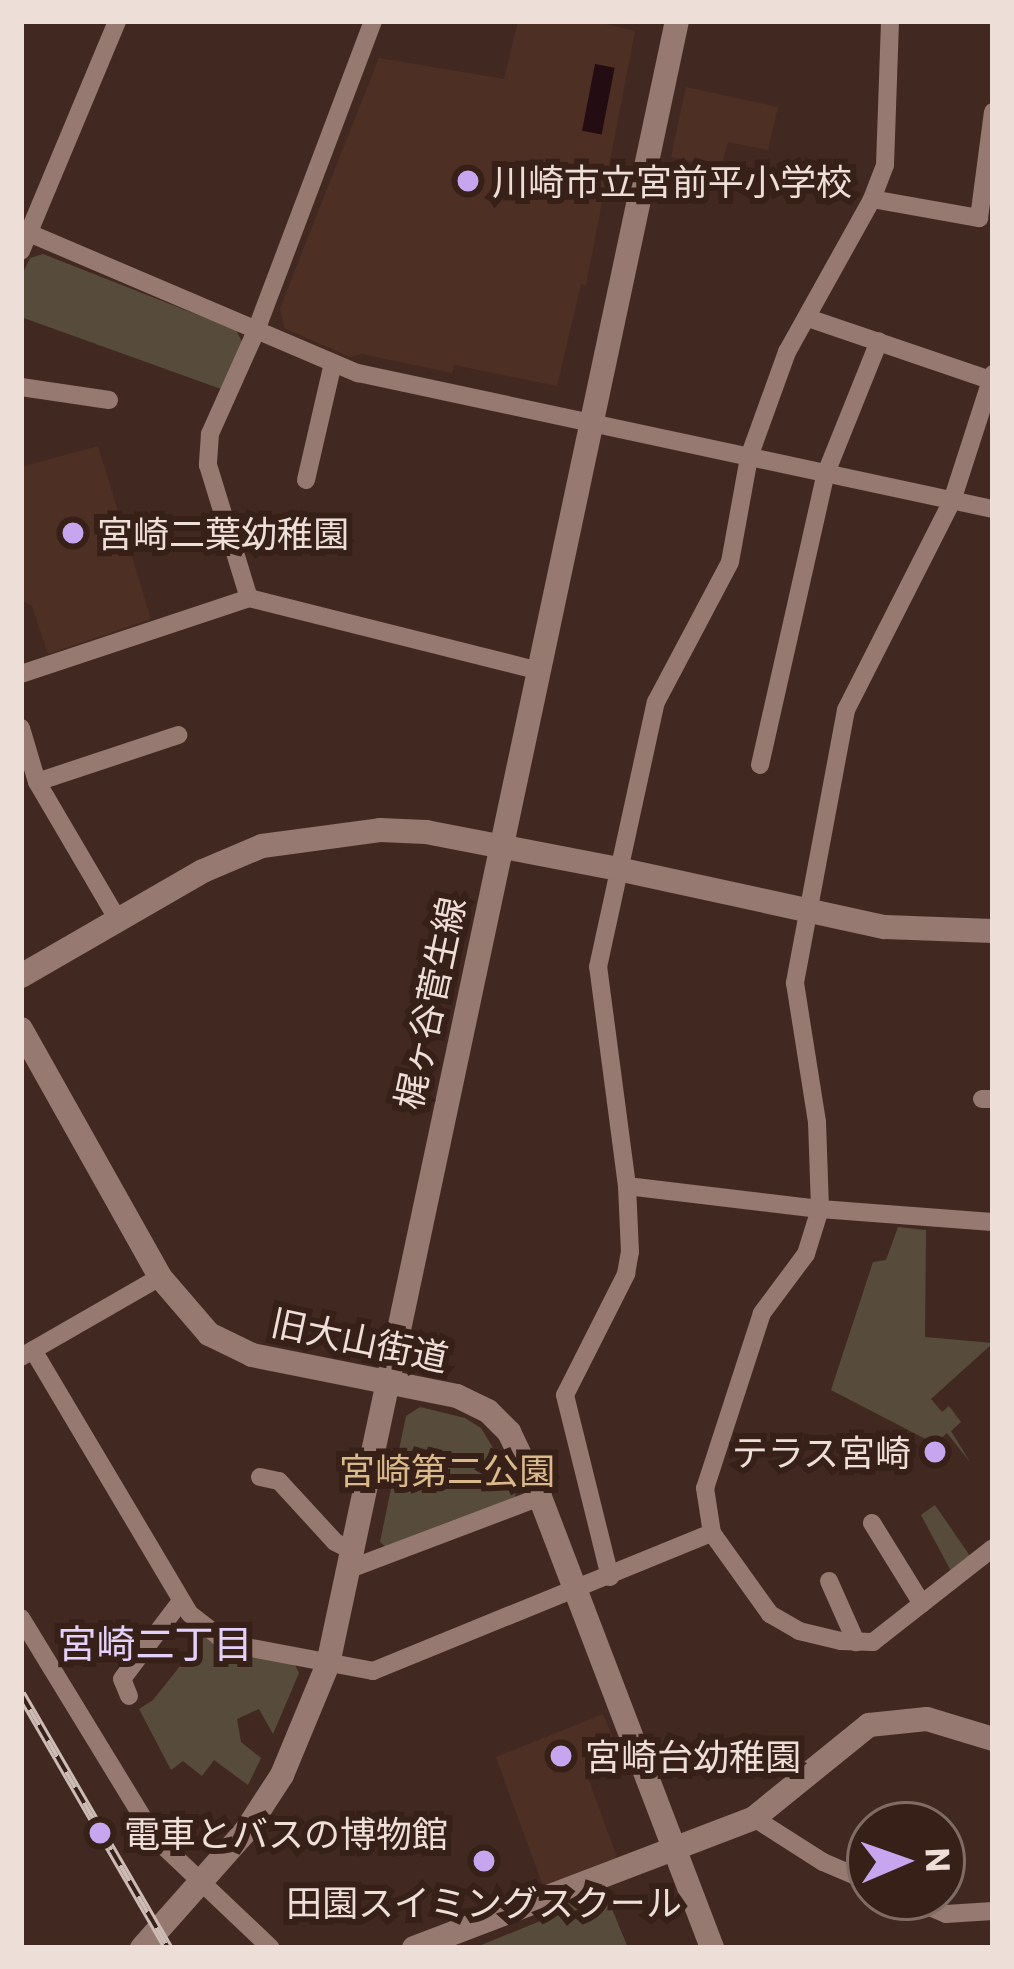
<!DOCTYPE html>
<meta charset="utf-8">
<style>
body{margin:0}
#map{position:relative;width:1014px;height:1969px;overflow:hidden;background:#412921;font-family:Commissioner,"Noto Sans JP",sans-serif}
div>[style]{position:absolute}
.built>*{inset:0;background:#4e2f24}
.green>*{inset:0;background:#574c3c}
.water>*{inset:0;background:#240c13;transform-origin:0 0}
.minor>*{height:18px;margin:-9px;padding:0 9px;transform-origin:9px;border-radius:9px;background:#967970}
.tertiary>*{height:24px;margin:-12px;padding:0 12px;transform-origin:12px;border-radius:12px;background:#967970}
.rail>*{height:10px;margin-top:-5px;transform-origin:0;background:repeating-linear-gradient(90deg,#372018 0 18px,#cdbcb5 0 36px);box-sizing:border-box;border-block:3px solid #cdbcb5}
.dots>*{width:33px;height:33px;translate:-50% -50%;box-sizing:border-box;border:6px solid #372018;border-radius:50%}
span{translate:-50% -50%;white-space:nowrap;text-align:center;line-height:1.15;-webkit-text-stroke:12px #372018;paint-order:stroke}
.poi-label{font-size:36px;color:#eeded8}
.left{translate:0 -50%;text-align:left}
.right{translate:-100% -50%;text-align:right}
.street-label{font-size:36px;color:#eeded8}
.park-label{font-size:36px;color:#daba8b}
.neighbourhood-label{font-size:39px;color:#e4d1fb}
.frame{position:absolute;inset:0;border:24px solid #eeded8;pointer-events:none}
.north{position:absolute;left:846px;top:1801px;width:120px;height:120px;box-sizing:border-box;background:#372018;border:3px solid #806c65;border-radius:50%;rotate:88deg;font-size:33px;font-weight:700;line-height:48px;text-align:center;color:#eeded8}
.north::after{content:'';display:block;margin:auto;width:42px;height:54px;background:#c8a6ef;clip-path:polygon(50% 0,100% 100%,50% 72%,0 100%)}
</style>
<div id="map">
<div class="built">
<div style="clip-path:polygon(518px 21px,593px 21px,635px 31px,586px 285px,581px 284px,557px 386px,454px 365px,452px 373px,362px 354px,350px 357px,284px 328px,280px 308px,379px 58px,504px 79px)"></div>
<div style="clip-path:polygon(686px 87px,778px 107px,768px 150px,728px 142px,721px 168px,671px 157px)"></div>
<div style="clip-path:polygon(98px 446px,151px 619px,48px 654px,32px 606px,21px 600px,21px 467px)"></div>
<div style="clip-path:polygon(603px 1714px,620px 1755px,585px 1770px,617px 1857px,543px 1886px,496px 1757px)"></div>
</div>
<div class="green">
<div style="clip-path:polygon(43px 254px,236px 330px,242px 342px,221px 389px,21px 317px,21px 277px,30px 258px)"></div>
<div style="clip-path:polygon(898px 1227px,926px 1230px,925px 1337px,993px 1343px,931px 1399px,942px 1412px,949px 1406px,961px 1422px,951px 1431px,970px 1462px,947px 1433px,935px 1444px,831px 1390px,873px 1262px,886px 1260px)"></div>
<div style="clip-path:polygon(420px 1407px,465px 1418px,481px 1428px,517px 1488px,514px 1501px,387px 1548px,380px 1542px,406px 1416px)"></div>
<div style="clip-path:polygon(935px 1505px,970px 1556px,951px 1571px,921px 1515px)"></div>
<div style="clip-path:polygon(204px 1636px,293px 1661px,299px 1673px,273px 1734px,259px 1709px,237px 1719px,241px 1742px,261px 1758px,248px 1785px,214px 1760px,202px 1776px,183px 1761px,171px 1770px,139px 1709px,153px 1700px)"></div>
<div style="clip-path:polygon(601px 1882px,628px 1948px,474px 1948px,560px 1913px,556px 1900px)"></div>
</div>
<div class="water">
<div style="left:595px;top:64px;width:20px;height:68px;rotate:11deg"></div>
</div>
<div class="minor">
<div style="left:373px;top:21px;width:331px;rotate:110.7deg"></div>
<div style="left:256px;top:331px;width:113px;rotate:114.1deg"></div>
<div style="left:210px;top:434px;width:31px;rotate:94deg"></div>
<div style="left:208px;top:465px;width:139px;rotate:72.9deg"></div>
<div style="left:249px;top:598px;width:295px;rotate:14.1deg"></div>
<div style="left:872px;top:199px;width:109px;rotate:10.1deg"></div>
<div style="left:979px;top:218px;width:107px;rotate:-82.5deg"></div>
<div style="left:29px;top:233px;width:358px;rotate:23.1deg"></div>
<div style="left:358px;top:373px;width:649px;rotate:12.09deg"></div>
<div style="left:21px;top:251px;width:249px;rotate:-67.3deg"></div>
<div style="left:808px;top:318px;width:192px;rotate:18.8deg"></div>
<div style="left:993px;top:374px;width:133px;rotate:107.9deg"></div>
<div style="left:952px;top:501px;width:234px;rotate:116.9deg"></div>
<div style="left:846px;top:710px;width:278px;rotate:100.6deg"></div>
<div style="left:795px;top:983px;width:141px;rotate:81deg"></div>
<div style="left:817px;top:1122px;width:87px;rotate:88deg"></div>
<div style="left:820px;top:1209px;width:47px;rotate:107.3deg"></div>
<div style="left:806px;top:1254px;width:74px;rotate:126.7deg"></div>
<div style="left:762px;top:1313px;width:184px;rotate:108deg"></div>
<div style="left:705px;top:1488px;width:46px;rotate:81.2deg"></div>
<div style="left:712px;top:1533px;width:100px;rotate:54.4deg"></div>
<div style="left:770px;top:1614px;width:34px;rotate:30deg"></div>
<div style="left:799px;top:1631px;width:43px;rotate:13.4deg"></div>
<div style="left:841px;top:1641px;width:32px;rotate:2deg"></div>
<div style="left:873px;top:1642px;width:152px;rotate:-38.1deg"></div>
<div style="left:21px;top:387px;width:89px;rotate:8.4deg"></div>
<div style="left:306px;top:480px;width:120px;rotate:-77deg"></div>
<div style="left:21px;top:674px;width:240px;rotate:-18.4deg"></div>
<div style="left:21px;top:728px;width:56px;rotate:73.5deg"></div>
<div style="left:37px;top:782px;width:160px;rotate:59.6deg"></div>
<div style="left:760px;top:765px;width:299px;rotate:-77.3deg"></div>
<div style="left:826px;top:473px;width:142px;rotate:-68.1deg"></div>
<div style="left:37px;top:782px;width:149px;rotate:-18.4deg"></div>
<div style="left:982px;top:1099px;width:11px"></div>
<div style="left:627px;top:1186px;width:194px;rotate:6.8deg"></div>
<div style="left:820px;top:1209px;width:173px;rotate:4.3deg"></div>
<div style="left:33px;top:1350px;width:307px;rotate:59.3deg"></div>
<div style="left:190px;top:1614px;width:36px;rotate:38deg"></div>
<div style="left:218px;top:1636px;width:30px;rotate:21deg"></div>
<div style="left:246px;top:1647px;width:129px;rotate:10.7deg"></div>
<div style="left:373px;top:1671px;width:366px;rotate:-22.2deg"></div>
<div style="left:21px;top:1357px;width:160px;rotate:-29.9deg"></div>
<div style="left:260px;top:1477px;width:19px;rotate:12deg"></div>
<div style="left:279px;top:1481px;width:83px;rotate:47.4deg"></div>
<div style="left:335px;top:1542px;width:18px;rotate:27deg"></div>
<div style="left:872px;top:1523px;width:95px;rotate:58.3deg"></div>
<div style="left:347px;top:1570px;width:206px;rotate:-20.7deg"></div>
<div style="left:610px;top:1577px;width:187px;rotate:-103.9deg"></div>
<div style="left:565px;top:1395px;width:136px;rotate:-63.2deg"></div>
<div style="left:626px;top:1274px;width:22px;rotate:-80deg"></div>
<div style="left:630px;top:1252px;width:66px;rotate:-92.6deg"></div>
<div style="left:627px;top:1186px;width:221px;rotate:-97.5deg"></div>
<div style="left:598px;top:967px;width:271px;rotate:-77.7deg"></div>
<div style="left:656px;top:702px;width:158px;rotate:-62.1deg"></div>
<div style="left:730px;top:562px;width:107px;rotate:-79.7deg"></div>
<div style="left:749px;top:457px;width:112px;rotate:-70.1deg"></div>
<div style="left:787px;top:352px;width:175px;rotate:-60.9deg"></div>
<div style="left:872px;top:199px;width:36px;rotate:-69deg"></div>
<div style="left:885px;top:165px;width:144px;rotate:-88deg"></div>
<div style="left:829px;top:1581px;width:67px;rotate:66.1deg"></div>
<div style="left:21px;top:1618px;width:259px;rotate:58.6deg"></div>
<div style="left:156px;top:1839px;width:158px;rotate:43.5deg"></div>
<div style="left:129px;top:1696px;width:18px;rotate:-112deg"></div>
<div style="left:122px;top:1679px;width:98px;rotate:-52.9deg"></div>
<div style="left:754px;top:1818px;width:82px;rotate:32.5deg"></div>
<div style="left:823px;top:1862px;width:51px;rotate:23.1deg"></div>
<div style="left:906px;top:1897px;width:43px;rotate:23deg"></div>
<div style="left:946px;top:1914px;width:47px;rotate:-3.7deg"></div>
</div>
<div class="tertiary">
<div style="left:21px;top:976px;width:210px;rotate:-30deg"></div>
<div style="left:203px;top:871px;width:64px;rotate:-23deg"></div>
<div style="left:262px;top:846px;width:119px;rotate:-7.7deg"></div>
<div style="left:380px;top:830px;width:46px;rotate:2.5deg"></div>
<div style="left:426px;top:832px;width:196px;rotate:10.9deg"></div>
<div style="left:618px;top:869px;width:273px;rotate:12.3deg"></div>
<div style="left:885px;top:927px;width:108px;rotate:2.1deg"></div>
<div style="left:21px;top:1029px;width:284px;rotate:60.7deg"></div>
<div style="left:160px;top:1277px;width:75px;rotate:49.3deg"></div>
<div style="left:209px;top:1334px;width:48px;rotate:26deg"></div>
<div style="left:252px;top:1355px;width:209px;rotate:11.3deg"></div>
<div style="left:457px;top:1396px;width:34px;rotate:26deg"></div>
<div style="left:488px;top:1411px;width:30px;rotate:45deg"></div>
<div style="left:509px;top:1432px;width:72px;rotate:64.5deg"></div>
<div style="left:540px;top:1497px;width:483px;rotate:69.1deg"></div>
<div style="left:142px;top:1948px;width:155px;rotate:-48.4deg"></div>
<div style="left:245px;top:1832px;width:68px;rotate:-57deg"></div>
<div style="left:282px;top:1775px;width:120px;rotate:-67.5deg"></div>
<div style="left:328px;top:1664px;width:1680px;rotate:-78.01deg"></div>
<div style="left:414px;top:1948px;width:364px;rotate:-20.9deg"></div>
<div style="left:754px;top:1818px;width:148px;rotate:-39deg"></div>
<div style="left:869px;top:1725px;width:58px;rotate:-5.9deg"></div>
<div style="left:927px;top:1719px;width:69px;rotate:16.9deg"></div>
</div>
<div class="rail">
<div style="left:21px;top:1694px;width:293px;rotate:59.9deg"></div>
</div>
<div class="dots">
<div style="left:468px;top:181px;background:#c8a6ef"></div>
<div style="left:73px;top:533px;background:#c8a6ef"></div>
<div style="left:935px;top:1452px;background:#c8a6ef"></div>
<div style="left:561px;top:1756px;background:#c8a6ef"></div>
<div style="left:100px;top:1833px;background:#c8a6ef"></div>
<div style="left:484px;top:1861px;background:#c8a6ef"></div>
</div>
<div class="poi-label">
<span class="left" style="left:492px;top:181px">川崎市立宮前平小学校</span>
<span class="left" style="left:97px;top:533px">宮崎二葉幼稚園</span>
<span class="right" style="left:911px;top:1452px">テラス宮崎</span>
<span class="left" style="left:585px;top:1756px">宮崎台幼稚園</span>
<span class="left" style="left:124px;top:1833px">電車とバスの博物館</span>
<span style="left:484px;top:1902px">田園スイミングスクール</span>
</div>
<div class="street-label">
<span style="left:429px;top:1003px;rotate:-78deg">梶ヶ谷菅生線</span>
<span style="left:360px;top:1339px;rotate:12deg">旧大山街道</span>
</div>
<div class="park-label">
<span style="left:447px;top:1470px">宮崎第二公園</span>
</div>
<div class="neighbourhood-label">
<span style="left:155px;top:1642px">宮崎二丁目</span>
</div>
<div class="frame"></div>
<div class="north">N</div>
</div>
